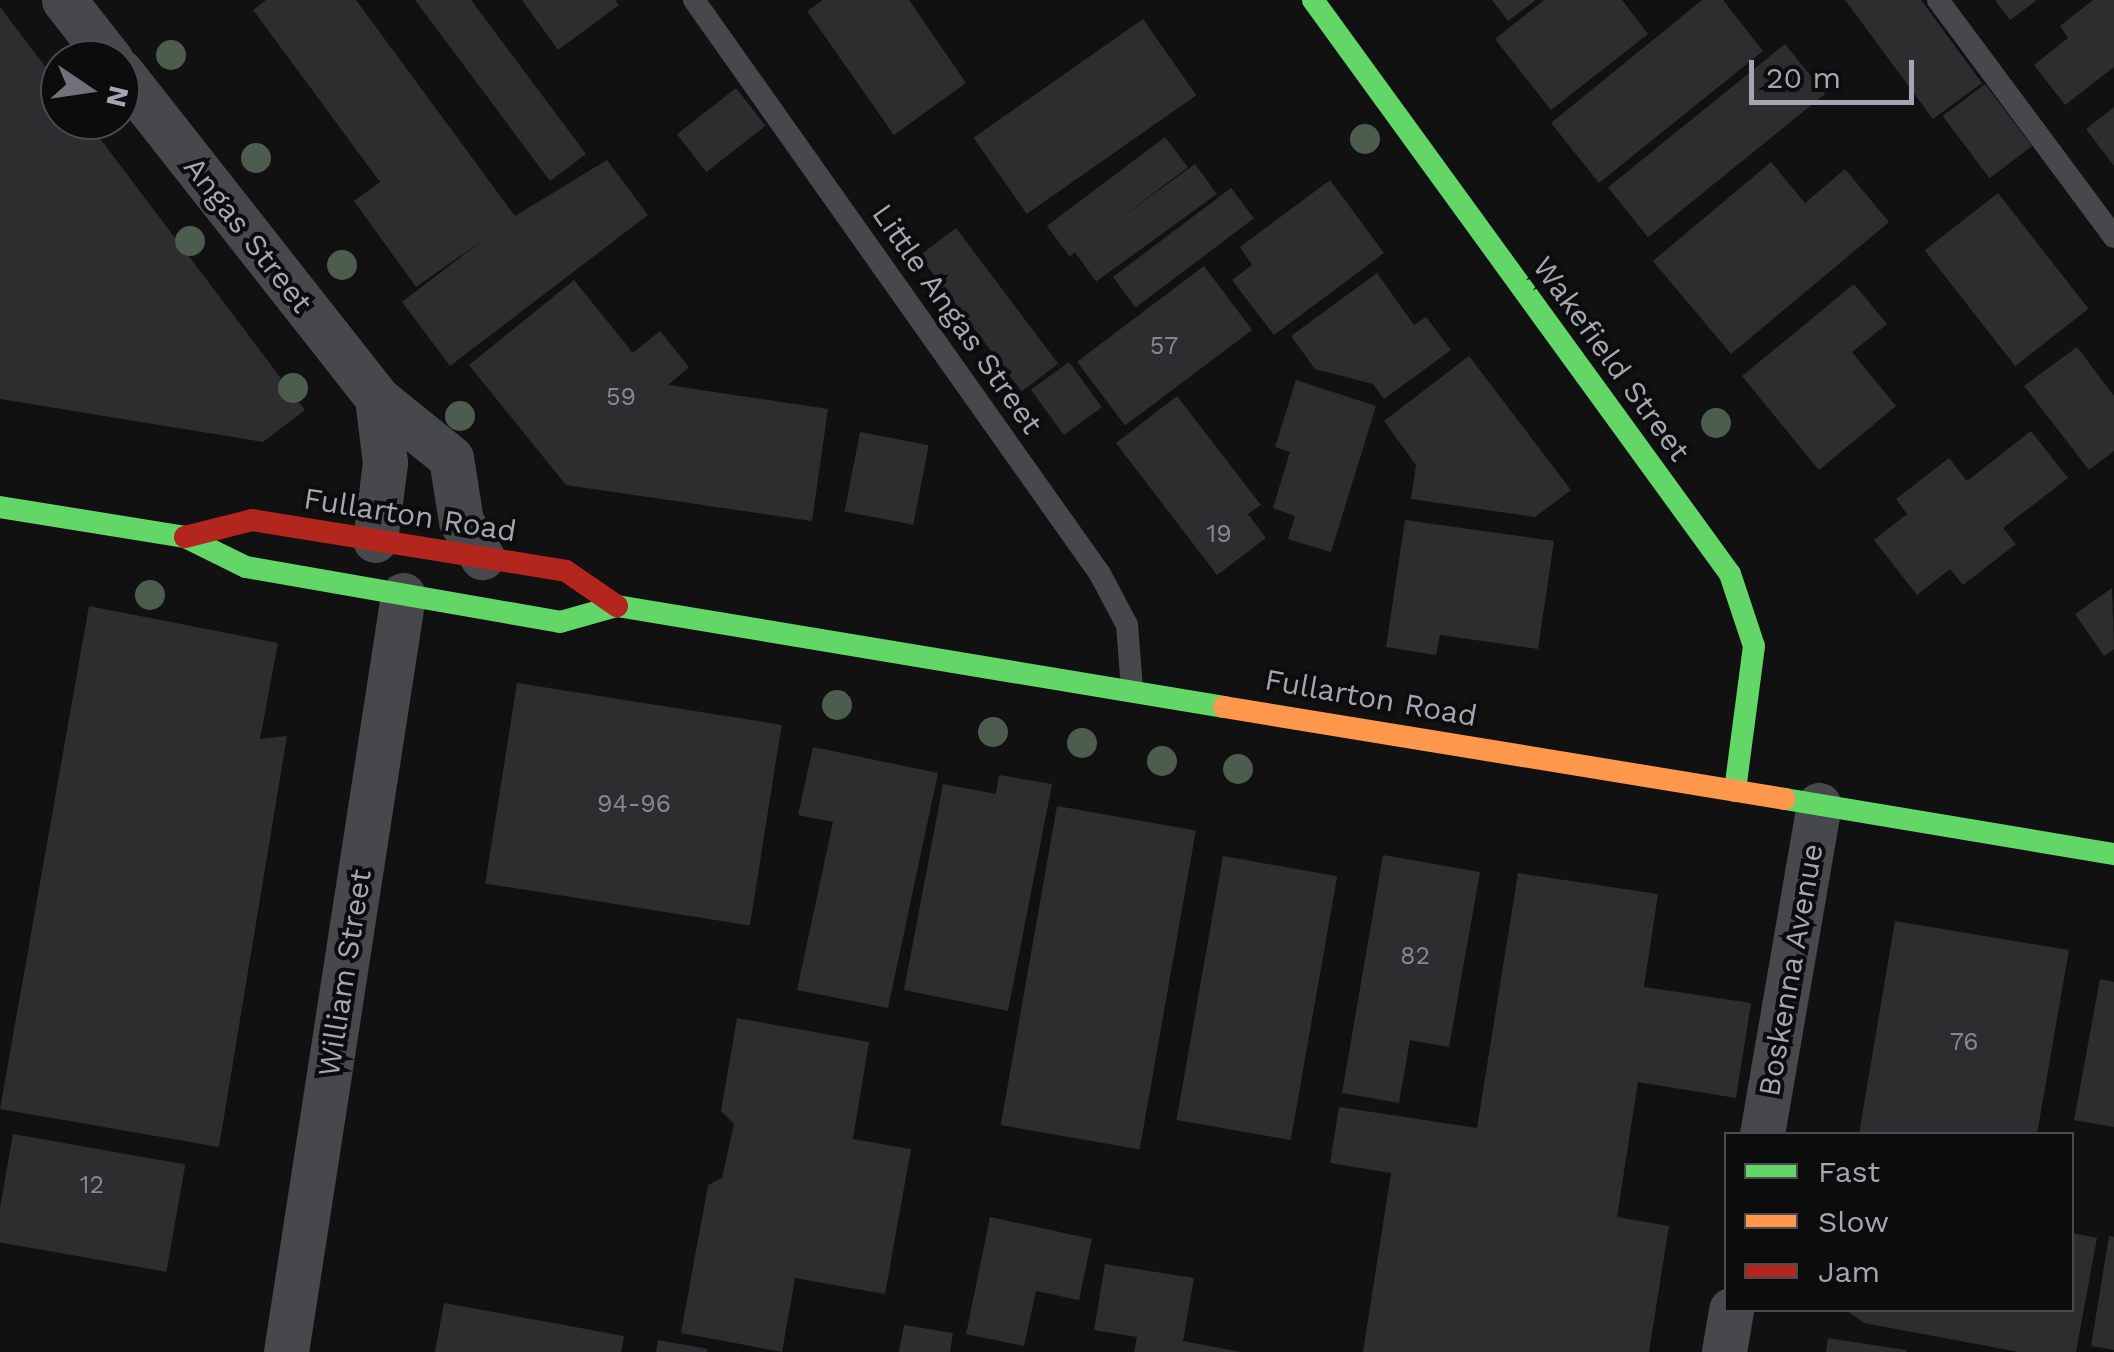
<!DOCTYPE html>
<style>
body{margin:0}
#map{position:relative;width:2114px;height:1352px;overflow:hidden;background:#111112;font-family:"Work Sans",sans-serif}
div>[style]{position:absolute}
.building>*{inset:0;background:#2d2d2f;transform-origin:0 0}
.lane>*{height:22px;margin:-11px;padding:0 11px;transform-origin:11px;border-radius:11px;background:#47484b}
.street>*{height:45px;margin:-22.5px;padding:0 22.5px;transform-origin:22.5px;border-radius:22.5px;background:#47484b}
.fast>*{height:22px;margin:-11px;padding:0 11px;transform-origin:11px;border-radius:11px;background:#63d668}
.slow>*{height:22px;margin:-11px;padding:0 11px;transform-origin:11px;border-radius:11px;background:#ff974d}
.jam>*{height:22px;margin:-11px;padding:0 11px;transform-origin:11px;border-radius:11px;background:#b3261e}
.trees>*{width:30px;height:30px;margin:-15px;border-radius:50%;background:#4c5c4f}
span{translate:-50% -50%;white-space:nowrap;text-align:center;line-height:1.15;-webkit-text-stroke:8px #0c0c0d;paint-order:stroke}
.number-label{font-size:25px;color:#868890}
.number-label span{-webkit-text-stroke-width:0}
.street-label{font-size:30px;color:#a4a7b1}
.legend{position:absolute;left:1724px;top:1132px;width:350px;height:180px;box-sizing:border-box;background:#0c0c0d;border:2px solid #494a4f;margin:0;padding:12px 18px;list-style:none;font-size:30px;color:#a4a7b1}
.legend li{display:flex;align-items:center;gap:20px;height:50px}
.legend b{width:50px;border:2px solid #494a4f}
.north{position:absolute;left:40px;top:40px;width:100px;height:100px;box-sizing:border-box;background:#0c0c0d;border:2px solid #494a4f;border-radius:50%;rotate:103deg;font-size:28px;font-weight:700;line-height:40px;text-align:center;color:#a4a7b1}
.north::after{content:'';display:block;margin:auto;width:35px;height:45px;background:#717279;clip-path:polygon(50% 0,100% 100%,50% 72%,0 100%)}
.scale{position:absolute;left:1749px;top:60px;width:165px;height:45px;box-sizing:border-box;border:5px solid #a4a7b1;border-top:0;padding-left:12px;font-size:30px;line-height:35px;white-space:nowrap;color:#a4a7b1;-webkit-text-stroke:8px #0c0c0d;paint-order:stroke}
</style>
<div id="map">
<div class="building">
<div style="clip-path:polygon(266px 0,356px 0,515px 216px,607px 160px,648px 215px,450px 366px,402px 302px,483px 240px,416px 287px,354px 201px,380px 182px,253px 10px)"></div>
<div style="clip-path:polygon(415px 0,471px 0,586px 154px,550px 181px)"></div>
<div style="clip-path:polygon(522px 0,615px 0,619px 5px,558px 50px)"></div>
<div style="clip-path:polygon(823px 0,909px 0,966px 83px,894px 135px,807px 11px)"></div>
<div style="clip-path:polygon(1492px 0,1536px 0,1508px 21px)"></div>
<div style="clip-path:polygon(1544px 0,1622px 0,1648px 34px,1551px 110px,1495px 39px)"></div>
<div style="clip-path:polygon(1702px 0,1723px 0,1763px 51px,1599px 183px,1551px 123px)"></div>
<div style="clip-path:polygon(1845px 0,1921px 0,1982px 83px,1933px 119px)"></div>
<div style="clip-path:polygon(1995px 0,2037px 0,2010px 20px)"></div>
<div style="clip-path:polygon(2093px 0,2114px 0,2114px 67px,2065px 105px,2034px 65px,2068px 38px,2060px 26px)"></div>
<div style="clip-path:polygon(0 7px,60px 86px,60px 120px,86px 120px,305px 410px,263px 442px,0 399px)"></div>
<div style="left:1143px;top:19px;width:93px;height:207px;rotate:55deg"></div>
<div style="left:1785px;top:44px;width:64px;height:228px;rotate:51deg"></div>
<div style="left:1985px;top:84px;width:78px;height:53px;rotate:53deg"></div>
<div style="left:736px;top:88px;width:48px;height:75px;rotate:52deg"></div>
<div style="clip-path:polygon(2114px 107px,2114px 166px,2086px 129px)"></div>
<div style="left:1165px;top:137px;width:38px;height:148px;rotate:53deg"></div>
<div style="clip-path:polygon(1771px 162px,1805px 203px,1845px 169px,1889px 222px,1731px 354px,1653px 261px)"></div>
<div style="left:1195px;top:164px;width:37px;height:149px;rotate:54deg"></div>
<div style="clip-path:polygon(1330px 180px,1384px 253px,1274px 335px,1232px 280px,1252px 265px,1240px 247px)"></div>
<div style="left:1231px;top:188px;width:38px;height:148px;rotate:53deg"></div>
<div style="left:1998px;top:193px;width:147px;height:93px;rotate:52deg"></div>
<div style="left:956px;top:228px;width:170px;height:46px;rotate:53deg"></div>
<div style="left:1204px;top:266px;width:80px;height:159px;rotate:53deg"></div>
<div style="clip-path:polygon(1377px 273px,1414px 325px,1426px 317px,1451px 350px,1384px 399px,1373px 384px,1315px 369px,1291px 336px)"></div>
<div style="clip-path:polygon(574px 280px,633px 353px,660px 331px,689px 367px,668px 385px,828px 409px,812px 521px,566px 485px,469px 365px)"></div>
<div style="clip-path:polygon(1854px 284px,1887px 324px,1852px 352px,1896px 406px,1819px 470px,1742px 376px)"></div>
<div style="clip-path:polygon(2077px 347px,2114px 396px,2114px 451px,2089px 470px,2024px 386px)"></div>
<div style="clip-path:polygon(1469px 356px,1571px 490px,1535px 517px,1411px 499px,1416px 465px,1384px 421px)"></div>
<div style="left:1069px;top:362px;width:56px;height:47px;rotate:54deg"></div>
<div style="clip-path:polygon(1296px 380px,1376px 406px,1331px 552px,1288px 539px,1295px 516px,1273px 508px,1290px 452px,1275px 447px)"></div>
<div style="clip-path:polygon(1177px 396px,1261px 505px,1248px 514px,1266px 538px,1217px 575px,1116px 443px)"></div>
<div style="clip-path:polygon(2031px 431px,2068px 478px,2003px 528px,2016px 544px,1963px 585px,1950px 569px,1917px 595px,1874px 540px,1907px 514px,1896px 499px,1949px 458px,1967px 481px)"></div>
<div style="left:860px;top:432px;width:70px;height:81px;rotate:11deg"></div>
<div style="clip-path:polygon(1405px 520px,1554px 541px,1538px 649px,1440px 635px,1436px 655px,1386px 647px)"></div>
<div style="clip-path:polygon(2112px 588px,2114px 649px,2104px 656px,2075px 614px)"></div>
<div style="clip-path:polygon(89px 606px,278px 643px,260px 739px,287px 736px,219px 1147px,0 1109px)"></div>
<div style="left:517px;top:683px;width:268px;height:203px;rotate:9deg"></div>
<div style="clip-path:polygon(813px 747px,938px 773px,888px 1008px,797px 990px,833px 822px,798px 815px)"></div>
<div style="clip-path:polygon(999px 775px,1052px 784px,1008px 1011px,904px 990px,943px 784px,996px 794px)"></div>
<div style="left:1057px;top:806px;width:141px;height:324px;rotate:10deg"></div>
<div style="clip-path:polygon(1383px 855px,1480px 872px,1449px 1047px,1410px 1040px,1399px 1103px,1342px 1093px)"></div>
<div style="left:1223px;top:856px;width:116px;height:268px;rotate:10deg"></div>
<div style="clip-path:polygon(1518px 873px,1658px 894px,1644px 987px,1751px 1003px,1736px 1098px,1638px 1082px,1617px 1217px,1669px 1226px,1649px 1352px,1363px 1352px,1391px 1173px,1330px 1163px,1339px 1107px,1477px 1128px)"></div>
<div style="clip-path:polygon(1895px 921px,2069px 950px,2037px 1134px,1859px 1134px)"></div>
<div style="clip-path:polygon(2100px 979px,2114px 982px,2114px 1127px,2074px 1120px)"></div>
<div style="clip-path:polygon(737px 1018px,869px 1042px,853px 1139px,911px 1149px,885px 1294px,795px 1278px,782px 1352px,681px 1333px,708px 1185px,722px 1178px,734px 1124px,721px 1111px)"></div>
<div style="left:13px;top:1134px;width:175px;height:109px;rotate:10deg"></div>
<div style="clip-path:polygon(990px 1217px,1092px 1239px,1079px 1300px,1036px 1291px,1024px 1346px,966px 1334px)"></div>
<div style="clip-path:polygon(2072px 1233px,2097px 1238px,2076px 1352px,2019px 1352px,1864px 1323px,1846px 1310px,2072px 1310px)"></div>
<div style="clip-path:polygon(2109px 1236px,2114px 1237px,2114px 1350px,2091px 1346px)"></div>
<div style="clip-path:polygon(1105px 1264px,1194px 1278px,1183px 1341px,1241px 1352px,1134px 1352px,1137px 1337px,1094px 1330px)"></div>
<div style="clip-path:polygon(444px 1303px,624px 1336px,621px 1352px,435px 1352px)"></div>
<div style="clip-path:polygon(904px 1325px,953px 1333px,950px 1352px,899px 1352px)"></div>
<div style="clip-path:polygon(1828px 1338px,1906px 1350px,1906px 1352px,1826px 1352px)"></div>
<div style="clip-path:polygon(658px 1340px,708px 1349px,707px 1352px,656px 1352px)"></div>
</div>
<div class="lane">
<div style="left:694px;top:0;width:703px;rotate:54.73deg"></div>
<div style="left:1100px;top:574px;width:58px;rotate:62.1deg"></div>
<div style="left:1127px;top:625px;width:63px;rotate:85.5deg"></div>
<div style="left:1938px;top:0;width:295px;rotate:53.4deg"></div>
</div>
<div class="street">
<div style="left:64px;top:0;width:76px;rotate:51.9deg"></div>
<div style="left:120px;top:71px;width:416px;rotate:51.8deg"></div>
<div style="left:377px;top:398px;width:95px;rotate:39deg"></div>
<div style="left:451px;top:458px;width:64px;rotate:81deg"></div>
<div style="left:461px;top:521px;width:42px;rotate:59.7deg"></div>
<div style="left:375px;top:540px;width:78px;rotate:-82.6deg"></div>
<div style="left:385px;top:463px;width:65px;rotate:-97deg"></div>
<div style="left:1762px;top:1134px;width:334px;rotate:-80.2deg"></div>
<div style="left:286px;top:1352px;width:766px;rotate:-81.21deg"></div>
<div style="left:1724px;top:1352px;width:43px;rotate:-80.5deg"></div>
</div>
<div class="fast">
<div style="left:1313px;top:0;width:709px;rotate:54deg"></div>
<div style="left:1730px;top:574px;width:76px;rotate:71.6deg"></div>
<div style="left:1754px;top:646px;width:146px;rotate:97.5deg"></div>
<div style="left:0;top:507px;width:187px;rotate:9.2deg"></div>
<div style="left:185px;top:537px;width:68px;rotate:26.2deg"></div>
<div style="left:246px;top:567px;width:319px;rotate:9.9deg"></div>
<div style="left:560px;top:622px;width:59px;rotate:-15.7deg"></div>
<div style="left:617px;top:606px;width:615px;rotate:9.45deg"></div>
<div style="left:1785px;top:799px;width:334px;rotate:9.5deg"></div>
</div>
<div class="slow">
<div style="left:1224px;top:707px;width:568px;rotate:9.31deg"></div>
</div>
<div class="jam">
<div style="left:185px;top:537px;width:69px;rotate:-14.2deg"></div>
<div style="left:252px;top:520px;width:318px;rotate:9.2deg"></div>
<div style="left:566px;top:571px;width:62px;rotate:34.5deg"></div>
</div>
<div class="trees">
<div style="left:171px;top:55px"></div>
<div style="left:1365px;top:139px"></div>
<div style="left:256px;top:158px"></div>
<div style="left:190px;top:241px"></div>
<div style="left:342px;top:265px"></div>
<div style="left:293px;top:388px"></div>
<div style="left:460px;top:416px"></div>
<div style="left:1716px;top:423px"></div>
<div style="left:150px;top:595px"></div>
<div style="left:837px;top:705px"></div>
<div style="left:993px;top:732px"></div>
<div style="left:1082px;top:743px"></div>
<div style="left:1162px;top:761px"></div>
<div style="left:1238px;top:769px"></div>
</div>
<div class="number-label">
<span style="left:1164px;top:346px">57</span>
<span style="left:621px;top:397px">59</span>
<span style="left:1219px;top:534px">19</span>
<span style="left:634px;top:804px">94-96</span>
<span style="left:1415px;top:956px">82</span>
<span style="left:1964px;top:1042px">76</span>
<span style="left:92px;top:1185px">12</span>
</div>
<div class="street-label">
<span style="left:248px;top:235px;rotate:52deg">Angas Street</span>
<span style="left:957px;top:319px;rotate:55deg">Little Angas Street</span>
<span style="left:1611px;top:359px;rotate:54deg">Wakefield Street</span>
<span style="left:410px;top:515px;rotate:9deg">Fullarton Road</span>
<span style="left:1371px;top:698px;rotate:10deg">Fullarton Road</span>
<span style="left:1791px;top:970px;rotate:-80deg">Boskenna Avenue</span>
<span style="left:345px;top:973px;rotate:-81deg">William Street</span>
</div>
<ul class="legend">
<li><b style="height:12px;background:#63d668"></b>Fast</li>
<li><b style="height:12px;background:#ff974d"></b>Slow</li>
<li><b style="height:12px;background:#b3261e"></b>Jam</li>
</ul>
<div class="north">N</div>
<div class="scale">20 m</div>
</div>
